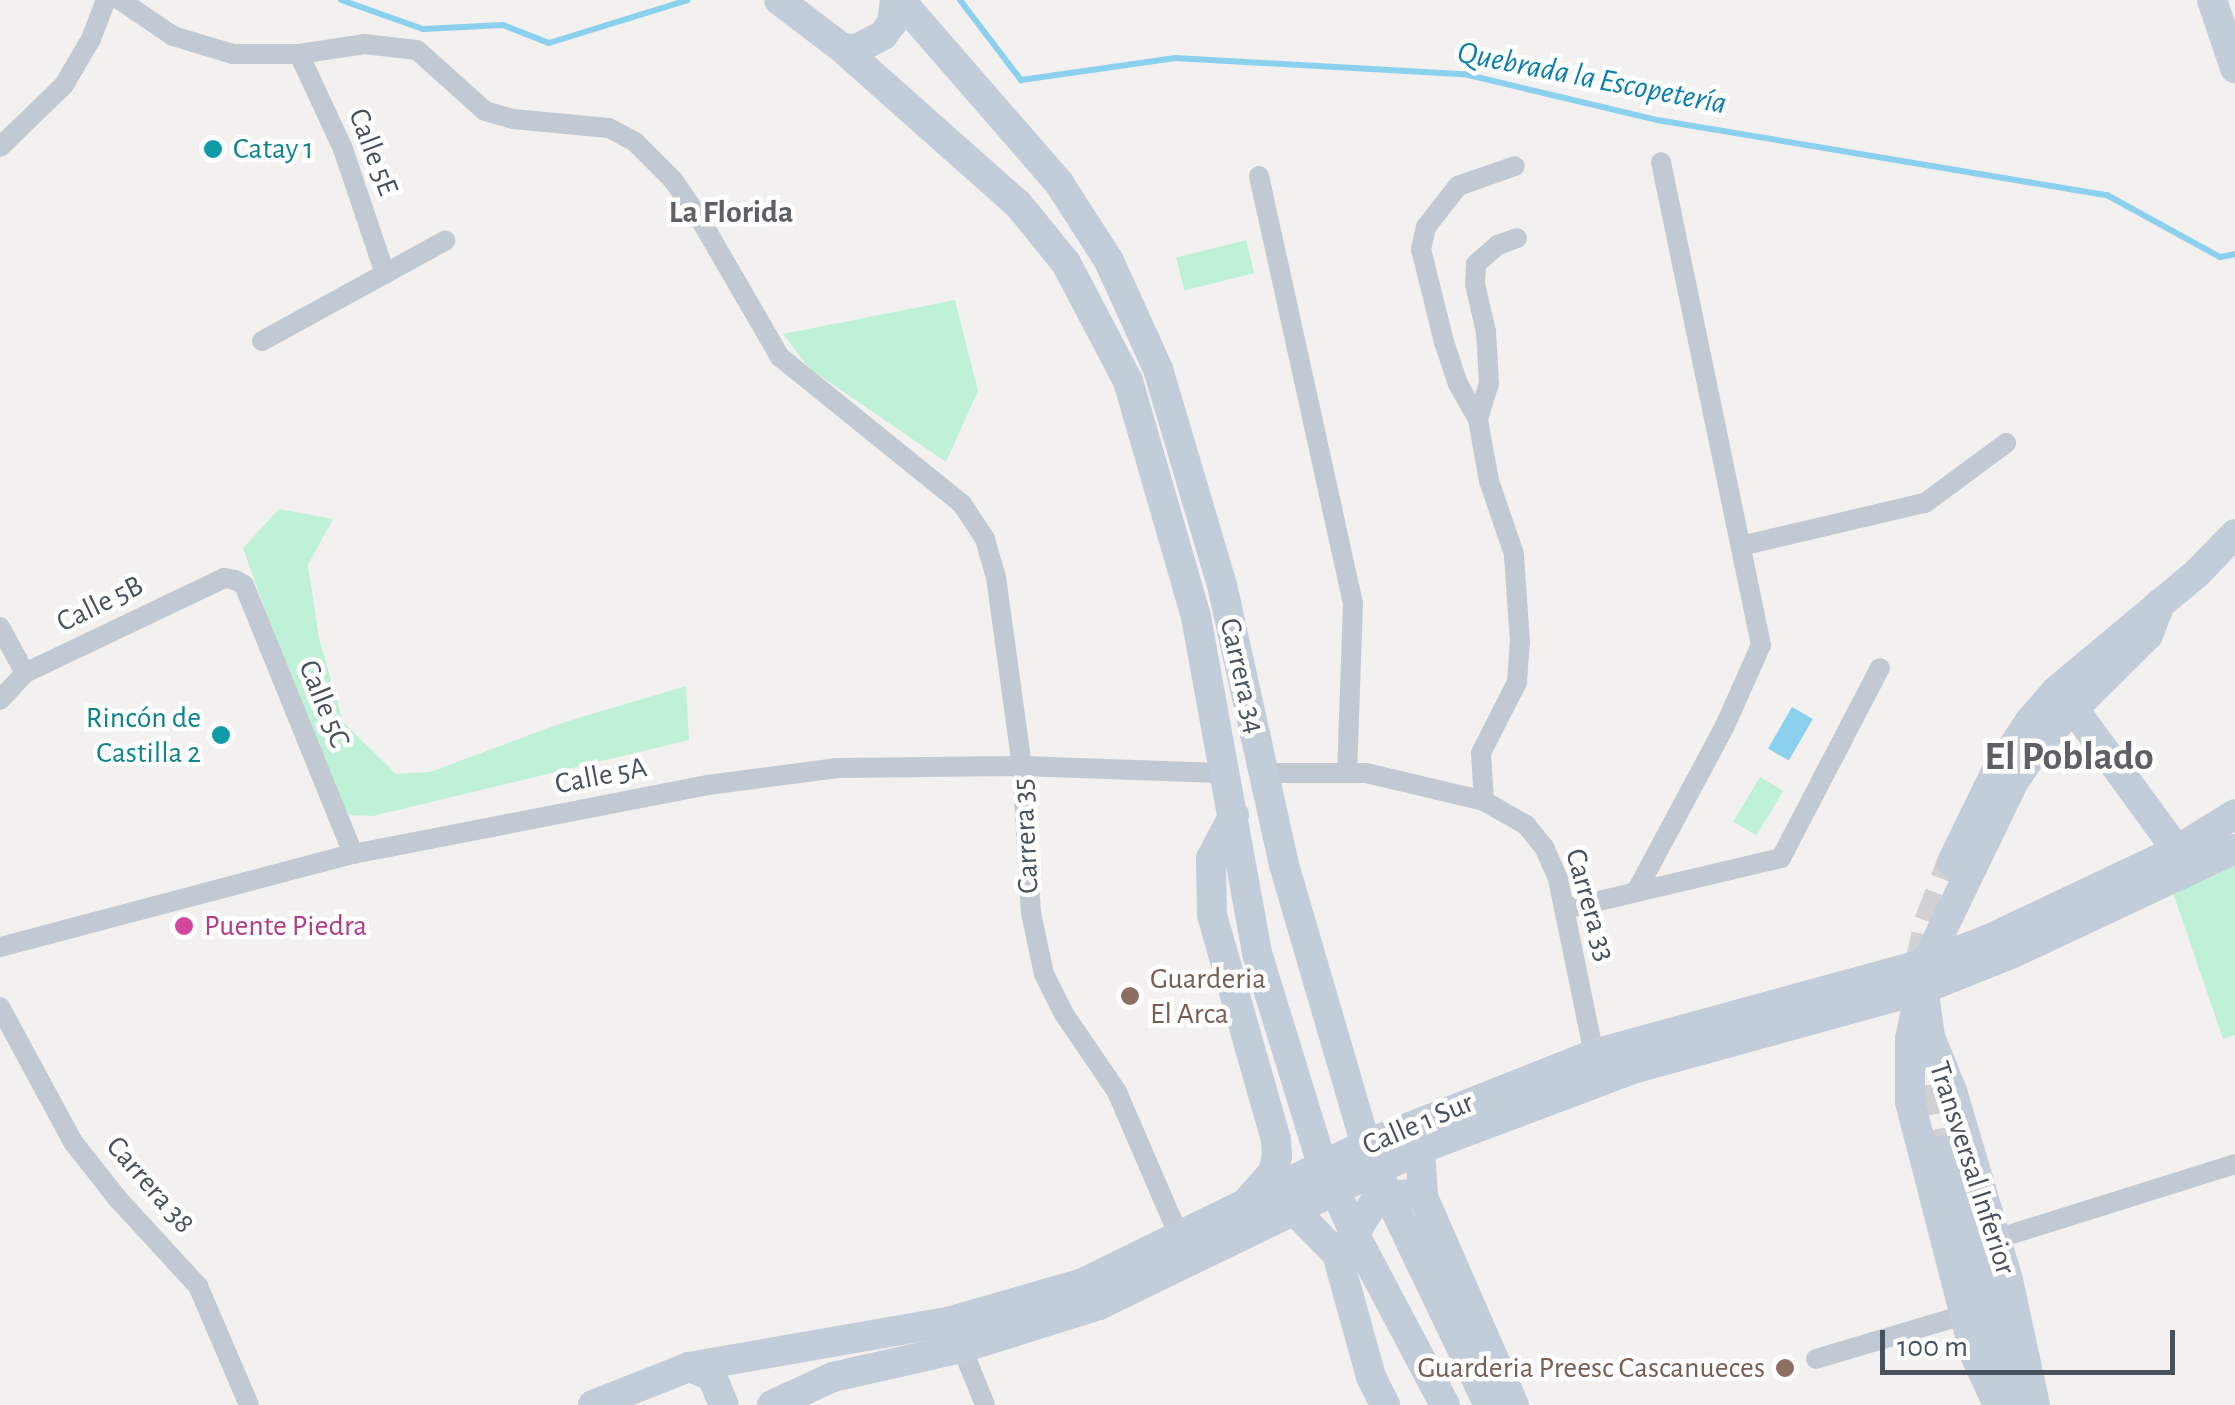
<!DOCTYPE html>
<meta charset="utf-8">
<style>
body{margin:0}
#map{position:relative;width:2235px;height:1405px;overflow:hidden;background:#f3f0f0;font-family:"Alegreya Sans",sans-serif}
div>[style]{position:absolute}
.green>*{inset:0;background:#bef1d6;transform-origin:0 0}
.water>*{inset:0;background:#8bd1ee;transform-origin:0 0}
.stream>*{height:6px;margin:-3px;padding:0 3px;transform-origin:3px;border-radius:3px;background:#8bd1ee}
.secondary-tunnel>*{height:30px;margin-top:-15px;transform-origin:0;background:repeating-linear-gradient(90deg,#d1d0d3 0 30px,transparent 0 45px)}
.street>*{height:20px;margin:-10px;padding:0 10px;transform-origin:10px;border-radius:10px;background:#c1c9d2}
.secondary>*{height:30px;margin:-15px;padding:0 15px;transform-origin:15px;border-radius:15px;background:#c3ccd9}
.secondary-bridge>*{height:30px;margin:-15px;padding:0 15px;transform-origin:15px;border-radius:15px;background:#c3ccd9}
.dots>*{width:28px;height:28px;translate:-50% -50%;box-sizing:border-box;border:5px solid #fff;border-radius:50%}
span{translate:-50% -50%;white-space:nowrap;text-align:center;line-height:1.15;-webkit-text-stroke:9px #fff;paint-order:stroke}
.culture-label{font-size:30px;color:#0d838f}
.left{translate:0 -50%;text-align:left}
.right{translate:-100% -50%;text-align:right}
.street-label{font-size:30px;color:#48525e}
.hotel-label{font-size:30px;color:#b23c85}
.education-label{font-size:30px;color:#785e54}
.water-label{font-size:32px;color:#097eb0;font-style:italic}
.neighbourhood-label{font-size:32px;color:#5d6065;font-weight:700}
.district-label{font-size:40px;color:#5d6065;font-weight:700}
.scale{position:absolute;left:1880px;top:1330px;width:295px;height:45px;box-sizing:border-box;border:5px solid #48525e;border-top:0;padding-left:12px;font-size:30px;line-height:35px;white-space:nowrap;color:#48525e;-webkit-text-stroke:8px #fff;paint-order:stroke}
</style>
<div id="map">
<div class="green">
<div style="left:1246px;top:240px;width:34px;height:72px;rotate:76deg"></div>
<div style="clip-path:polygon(955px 300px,978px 391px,946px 462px,810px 369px,783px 334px)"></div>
<div style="clip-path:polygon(279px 509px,333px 519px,308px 565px,319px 638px,343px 722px,396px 774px,430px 772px,565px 722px,686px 686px,689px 740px,373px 816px,349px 815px,319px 761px,243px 548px)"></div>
<div style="left:1760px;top:777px;width:27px;height:52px;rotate:31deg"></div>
<div style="clip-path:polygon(2235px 848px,2235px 1035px,2223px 1039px,2168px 878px)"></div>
</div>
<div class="water">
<div style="left:1792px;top:707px;width:24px;height:48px;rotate:30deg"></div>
</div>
<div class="stream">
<div style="left:341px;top:0;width:87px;rotate:19.5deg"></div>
<div style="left:423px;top:29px;width:80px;rotate:-2.9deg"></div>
<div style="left:503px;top:25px;width:49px;rotate:21.4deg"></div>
<div style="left:549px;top:43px;width:145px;rotate:-17.2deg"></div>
<div style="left:960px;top:0;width:101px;rotate:52.7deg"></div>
<div style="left:1021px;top:80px;width:156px;rotate:-8.1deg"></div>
<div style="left:1175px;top:58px;width:289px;rotate:3.2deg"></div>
<div style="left:1464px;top:74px;width:198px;rotate:13.4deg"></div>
<div style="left:1657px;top:120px;width:456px;rotate:9.5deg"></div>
<div style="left:2107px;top:195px;width:129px;rotate:28.8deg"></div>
<div style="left:2220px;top:257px;width:15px;rotate:-11deg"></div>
</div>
<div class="secondary-tunnel">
<div style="left:1920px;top:964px;width:43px;rotate:-77.9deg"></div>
<div style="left:1929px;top:922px;width:64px;rotate:-69deg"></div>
<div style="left:1924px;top:1040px;width:111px;rotate:78.6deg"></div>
</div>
<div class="street">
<div style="left:120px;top:0;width:64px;rotate:34.2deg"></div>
<div style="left:173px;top:36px;width:63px;rotate:16.7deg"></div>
<div style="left:233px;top:54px;width:66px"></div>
<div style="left:299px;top:54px;width:66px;rotate:-8.7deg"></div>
<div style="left:364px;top:44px;width:53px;rotate:6.5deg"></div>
<div style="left:417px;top:50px;width:91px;rotate:41.9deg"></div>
<div style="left:485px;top:111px;width:29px;rotate:16deg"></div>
<div style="left:513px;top:119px;width:96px;rotate:5.4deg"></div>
<div style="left:609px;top:128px;width:30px;rotate:28deg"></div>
<div style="left:635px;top:142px;width:54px;rotate:45deg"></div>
<div style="left:673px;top:180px;width:47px;rotate:55.3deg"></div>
<div style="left:700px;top:219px;width:160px;rotate:59.9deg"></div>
<div style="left:780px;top:357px;width:234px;rotate:38.9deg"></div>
<div style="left:962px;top:504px;width:42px;rotate:56.7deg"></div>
<div style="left:985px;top:539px;width:40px;rotate:74deg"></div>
<div style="left:996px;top:577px;width:191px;rotate:82.2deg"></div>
<div style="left:1022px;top:766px;width:147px;rotate:86.5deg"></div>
<div style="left:1031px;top:913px;width:62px;rotate:78deg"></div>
<div style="left:1044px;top:974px;width:45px;rotate:63.4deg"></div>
<div style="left:1064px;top:1014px;width:94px;rotate:55.8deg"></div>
<div style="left:1117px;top:1092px;width:157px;rotate:66.7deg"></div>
<div style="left:299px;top:54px;width:105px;rotate:65.1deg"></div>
<div style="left:343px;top:149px;width:132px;rotate:71.4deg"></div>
<div style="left:0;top:147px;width:89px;rotate:-44.1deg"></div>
<div style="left:64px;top:85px;width:53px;rotate:-59.6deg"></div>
<div style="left:91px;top:39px;width:42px;rotate:-69deg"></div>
<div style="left:1259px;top:176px;width:437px;rotate:77.6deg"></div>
<div style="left:1353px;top:603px;width:170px;rotate:92deg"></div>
<div style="left:262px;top:341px;width:209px;rotate:-28.7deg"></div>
<div style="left:1478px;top:419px;width:37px;rotate:-73deg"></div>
<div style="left:1489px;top:384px;width:52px;rotate:-93.3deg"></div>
<div style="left:1486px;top:332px;width:49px;rotate:-102.9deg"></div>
<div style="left:1475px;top:284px;width:20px;rotate:-87deg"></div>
<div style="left:1476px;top:264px;width:29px;rotate:-41deg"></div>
<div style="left:1498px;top:245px;width:20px;rotate:-20deg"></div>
<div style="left:1741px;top:546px;width:189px;rotate:-13.2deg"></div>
<div style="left:1925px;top:503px;width:101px;rotate:-36.5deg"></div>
<div style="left:0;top:627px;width:52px;rotate:61.5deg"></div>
<div style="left:0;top:700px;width:37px;rotate:-47deg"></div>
<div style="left:25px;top:673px;width:221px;rotate:-25.5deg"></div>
<div style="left:224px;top:578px;width:11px;rotate:10deg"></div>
<div style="left:235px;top:580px;width:10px;rotate:29deg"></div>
<div style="left:244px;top:585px;width:290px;rotate:67.9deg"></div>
<div style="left:1263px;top:773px;width:103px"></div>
<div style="left:1366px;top:773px;width:121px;rotate:13.3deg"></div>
<div style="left:1484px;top:801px;width:48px;rotate:29.7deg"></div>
<div style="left:1526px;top:825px;width:28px;rotate:51deg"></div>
<div style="left:1544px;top:847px;width:35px;rotate:66deg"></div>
<div style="left:1558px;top:879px;width:179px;rotate:78.4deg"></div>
<div style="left:1484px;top:801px;width:48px;rotate:-93.6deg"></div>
<div style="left:1481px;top:753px;width:80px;rotate:-63.1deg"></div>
<div style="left:1517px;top:682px;width:39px;rotate:-86deg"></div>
<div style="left:1520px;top:643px;width:89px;rotate:-93.9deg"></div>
<div style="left:1514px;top:554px;width:77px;rotate:-108.9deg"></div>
<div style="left:1489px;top:481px;width:63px;rotate:-100.1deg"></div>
<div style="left:1478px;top:419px;width:40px;rotate:-119.7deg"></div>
<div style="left:1458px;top:384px;width:44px;rotate:-108.4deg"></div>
<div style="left:1444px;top:342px;width:96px;rotate:-103.9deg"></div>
<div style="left:1421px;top:249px;width:23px;rotate:-77deg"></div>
<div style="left:1426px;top:227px;width:52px;rotate:-52deg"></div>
<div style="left:1458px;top:186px;width:60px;rotate:-19.3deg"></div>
<div style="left:1637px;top:890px;width:184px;rotate:-61.8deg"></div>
<div style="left:1724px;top:728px;width:91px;rotate:-66deg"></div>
<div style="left:1761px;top:645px;width:493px;rotate:-101.7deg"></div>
<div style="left:1565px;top:909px;width:222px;rotate:-13.3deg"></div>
<div style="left:1781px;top:858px;width:214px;rotate:-62.5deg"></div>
<div style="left:0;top:947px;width:365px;rotate:-14.8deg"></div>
<div style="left:353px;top:854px;width:362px;rotate:-11deg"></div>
<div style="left:708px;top:785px;width:130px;rotate:-7.5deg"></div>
<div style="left:837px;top:768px;width:185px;rotate:-0.6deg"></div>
<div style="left:1022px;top:766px;width:205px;rotate:2deg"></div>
<div style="left:0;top:1007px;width:153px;rotate:61.6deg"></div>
<div style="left:73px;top:1142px;width:71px;rotate:51.8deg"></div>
<div style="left:117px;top:1198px;width:120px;rotate:47.4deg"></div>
<div style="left:198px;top:1286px;width:129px;rotate:66.8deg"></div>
<div style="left:1996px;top:1239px;width:250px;rotate:-17.4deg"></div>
<div style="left:962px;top:1348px;width:61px;rotate:68deg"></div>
<div style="left:1816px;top:1359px;width:154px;rotate:-16.6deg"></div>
</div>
<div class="secondary">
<div style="left:779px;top:0;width:79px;rotate:37.3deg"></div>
<div style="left:842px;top:48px;width:235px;rotate:41.6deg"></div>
<div style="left:1018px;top:204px;width:76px;rotate:50.9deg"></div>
<div style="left:1066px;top:263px;width:133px;rotate:62.3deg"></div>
<div style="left:1128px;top:381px;width:246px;rotate:73.9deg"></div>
<div style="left:1196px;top:617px;width:341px;rotate:79.7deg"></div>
<div style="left:1257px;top:953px;width:207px;rotate:72.9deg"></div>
<div style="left:900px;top:0;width:242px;rotate:49deg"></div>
<div style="left:1059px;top:183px;width:93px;rotate:57.3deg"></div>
<div style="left:1109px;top:261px;width:119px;rotate:65.6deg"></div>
<div style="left:1158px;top:369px;width:225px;rotate:73.5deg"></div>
<div style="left:1222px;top:585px;width:287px;rotate:77.5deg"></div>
<div style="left:1284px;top:865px;width:277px;rotate:73.7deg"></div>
<div style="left:2212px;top:0;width:72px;rotate:71.3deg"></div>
<div style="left:842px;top:48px;width:15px;rotate:4deg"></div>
<div style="left:857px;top:49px;width:30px;rotate:-28deg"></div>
<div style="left:883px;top:35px;width:15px;rotate:-53deg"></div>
<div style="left:892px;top:23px;width:23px;rotate:-83deg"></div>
<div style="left:2073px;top:708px;width:176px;rotate:53.8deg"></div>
<div style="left:1234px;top:815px;width:49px;rotate:118.1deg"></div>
<div style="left:1211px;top:858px;width:57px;rotate:89deg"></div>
<div style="left:1212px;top:915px;width:233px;rotate:74.1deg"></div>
<div style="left:1276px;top:1139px;width:17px;rotate:87deg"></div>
<div style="left:1277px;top:1156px;width:16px;rotate:104deg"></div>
<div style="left:1273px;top:1172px;width:35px;rotate:131deg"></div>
<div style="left:1952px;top:862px;width:98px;rotate:-64deg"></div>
<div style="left:1995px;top:774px;width:64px;rotate:-56.6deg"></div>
<div style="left:2030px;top:721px;width:40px;rotate:-49deg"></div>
<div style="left:2056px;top:691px;width:184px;rotate:-39.9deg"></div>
<div style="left:2197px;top:573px;width:54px;rotate:-45.7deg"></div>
<div style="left:1925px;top:1001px;width:36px;rotate:82deg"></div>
<div style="left:1930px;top:1037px;width:58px;rotate:67.8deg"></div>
<div style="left:1952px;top:1091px;width:197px;rotate:73.5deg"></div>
<div style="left:2008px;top:1280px;width:128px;rotate:77.8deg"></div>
<div style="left:1420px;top:1149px;width:48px;rotate:86.4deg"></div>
<div style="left:1423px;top:1197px;width:227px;rotate:66.4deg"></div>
<div style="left:1946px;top:1149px;width:266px;rotate:74.5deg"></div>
<div style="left:1293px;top:1209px;width:63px;rotate:45.6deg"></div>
<div style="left:1337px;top:1254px;width:128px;rotate:74.5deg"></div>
<div style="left:1371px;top:1377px;width:31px;rotate:63deg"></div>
<div style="left:1345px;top:1248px;width:59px;rotate:-57.4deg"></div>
<div style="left:1377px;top:1198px;width:33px;rotate:-7deg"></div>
<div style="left:689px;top:1367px;width:25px;rotate:21deg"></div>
<div style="left:712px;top:1376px;width:31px;rotate:68deg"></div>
<div style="left:593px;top:1405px;width:103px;rotate:-21.6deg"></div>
<div style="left:689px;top:1367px;width:263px;rotate:-9.9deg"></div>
<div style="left:948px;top:1322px;width:141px;rotate:-16.1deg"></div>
<div style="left:1083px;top:1283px;width:316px;rotate:-26.1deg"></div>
<div style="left:1367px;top:1144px;width:244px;rotate:-21.6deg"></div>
<div style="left:1594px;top:1054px;width:344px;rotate:-15.3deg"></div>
<div style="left:1926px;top:963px;width:65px;rotate:-20.7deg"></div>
<div style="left:1987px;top:940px;width:210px;rotate:-25.3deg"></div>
<div style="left:2177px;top:850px;width:68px;rotate:-31.8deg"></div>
<div style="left:772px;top:1405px;width:67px;rotate:-24.7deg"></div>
<div style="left:833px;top:1377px;width:132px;rotate:-12.7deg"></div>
<div style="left:962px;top:1348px;width:144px;rotate:-17.4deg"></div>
<div style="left:1099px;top:1305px;width:357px;rotate:-25.9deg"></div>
<div style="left:1420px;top:1149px;width:231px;rotate:-20.6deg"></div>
<div style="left:1636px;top:1068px;width:298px;rotate:-15.4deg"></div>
<div style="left:1923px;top:989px;width:97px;rotate:-21.8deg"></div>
<div style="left:2013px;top:953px;width:245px;rotate:-25.1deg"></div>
<div style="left:1998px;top:1405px;width:55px;rotate:-114.7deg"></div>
<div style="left:1975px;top:1355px;width:261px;rotate:-104.4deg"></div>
<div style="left:1910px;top:1102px;width:63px;rotate:-90deg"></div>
<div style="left:1910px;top:1039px;width:78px;rotate:-78.1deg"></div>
<div style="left:1926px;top:963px;width:202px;rotate:-64.2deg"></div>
<div style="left:2014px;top:781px;width:50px;rotate:-55.7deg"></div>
<div style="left:2042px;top:740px;width:149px;rotate:-44.7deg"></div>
<div style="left:2148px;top:635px;width:34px;rotate:-69deg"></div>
</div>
<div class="secondary-bridge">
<div style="left:1362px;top:1131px;width:50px;rotate:69deg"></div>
<div style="left:1380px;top:1178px;width:252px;rotate:64.4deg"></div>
<div style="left:1318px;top:1151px;width:94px;rotate:66.2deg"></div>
<div style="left:1356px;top:1237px;width:190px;rotate:62.1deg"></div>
</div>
<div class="dots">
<div style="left:213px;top:149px;background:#0f9aa8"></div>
<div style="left:221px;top:735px;background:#0f9aa8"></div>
<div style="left:184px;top:926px;background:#d1479c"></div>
<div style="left:1130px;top:996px;background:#8d6e63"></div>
<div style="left:1785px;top:1368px;background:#8d6e63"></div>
</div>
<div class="culture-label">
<span class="left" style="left:233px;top:149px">Catay 1</span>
<span class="right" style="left:201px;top:735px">Rincón de<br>Castilla 2</span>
</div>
<div class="street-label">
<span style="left:373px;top:152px;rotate:69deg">Calle 5E</span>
<span style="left:100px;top:604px;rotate:-26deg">Calle 5B</span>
<span style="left:1242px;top:676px;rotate:77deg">Carrera 34</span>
<span style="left:324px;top:704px;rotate:68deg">Calle 5C</span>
<span style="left:601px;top:776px;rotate:-11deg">Calle 5A</span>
<span style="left:1026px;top:836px;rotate:-93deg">Carrera 35</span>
<span style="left:1590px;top:905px;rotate:74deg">Carrera 33</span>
<span style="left:1418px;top:1124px;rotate:-23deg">Calle 1 Sur</span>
<span style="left:1972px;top:1168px;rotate:72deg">Transversal Inferior</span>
<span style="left:150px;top:1185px;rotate:49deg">Carrera 38</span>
</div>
<div class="hotel-label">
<span class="left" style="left:204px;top:926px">Puente Piedra</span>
</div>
<div class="education-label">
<span class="left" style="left:1150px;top:996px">Guarderia<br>El Arca</span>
<span class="right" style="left:1765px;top:1368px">Guarderia Preesc Cascanueces</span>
</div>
<div class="water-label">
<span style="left:1592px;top:78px;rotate:11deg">Quebrada la Escopetería</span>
</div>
<div class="neighbourhood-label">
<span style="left:731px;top:212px">La Florida</span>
</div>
<div class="district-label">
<span style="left:2069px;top:757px">El Poblado</span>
</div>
<div class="scale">100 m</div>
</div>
